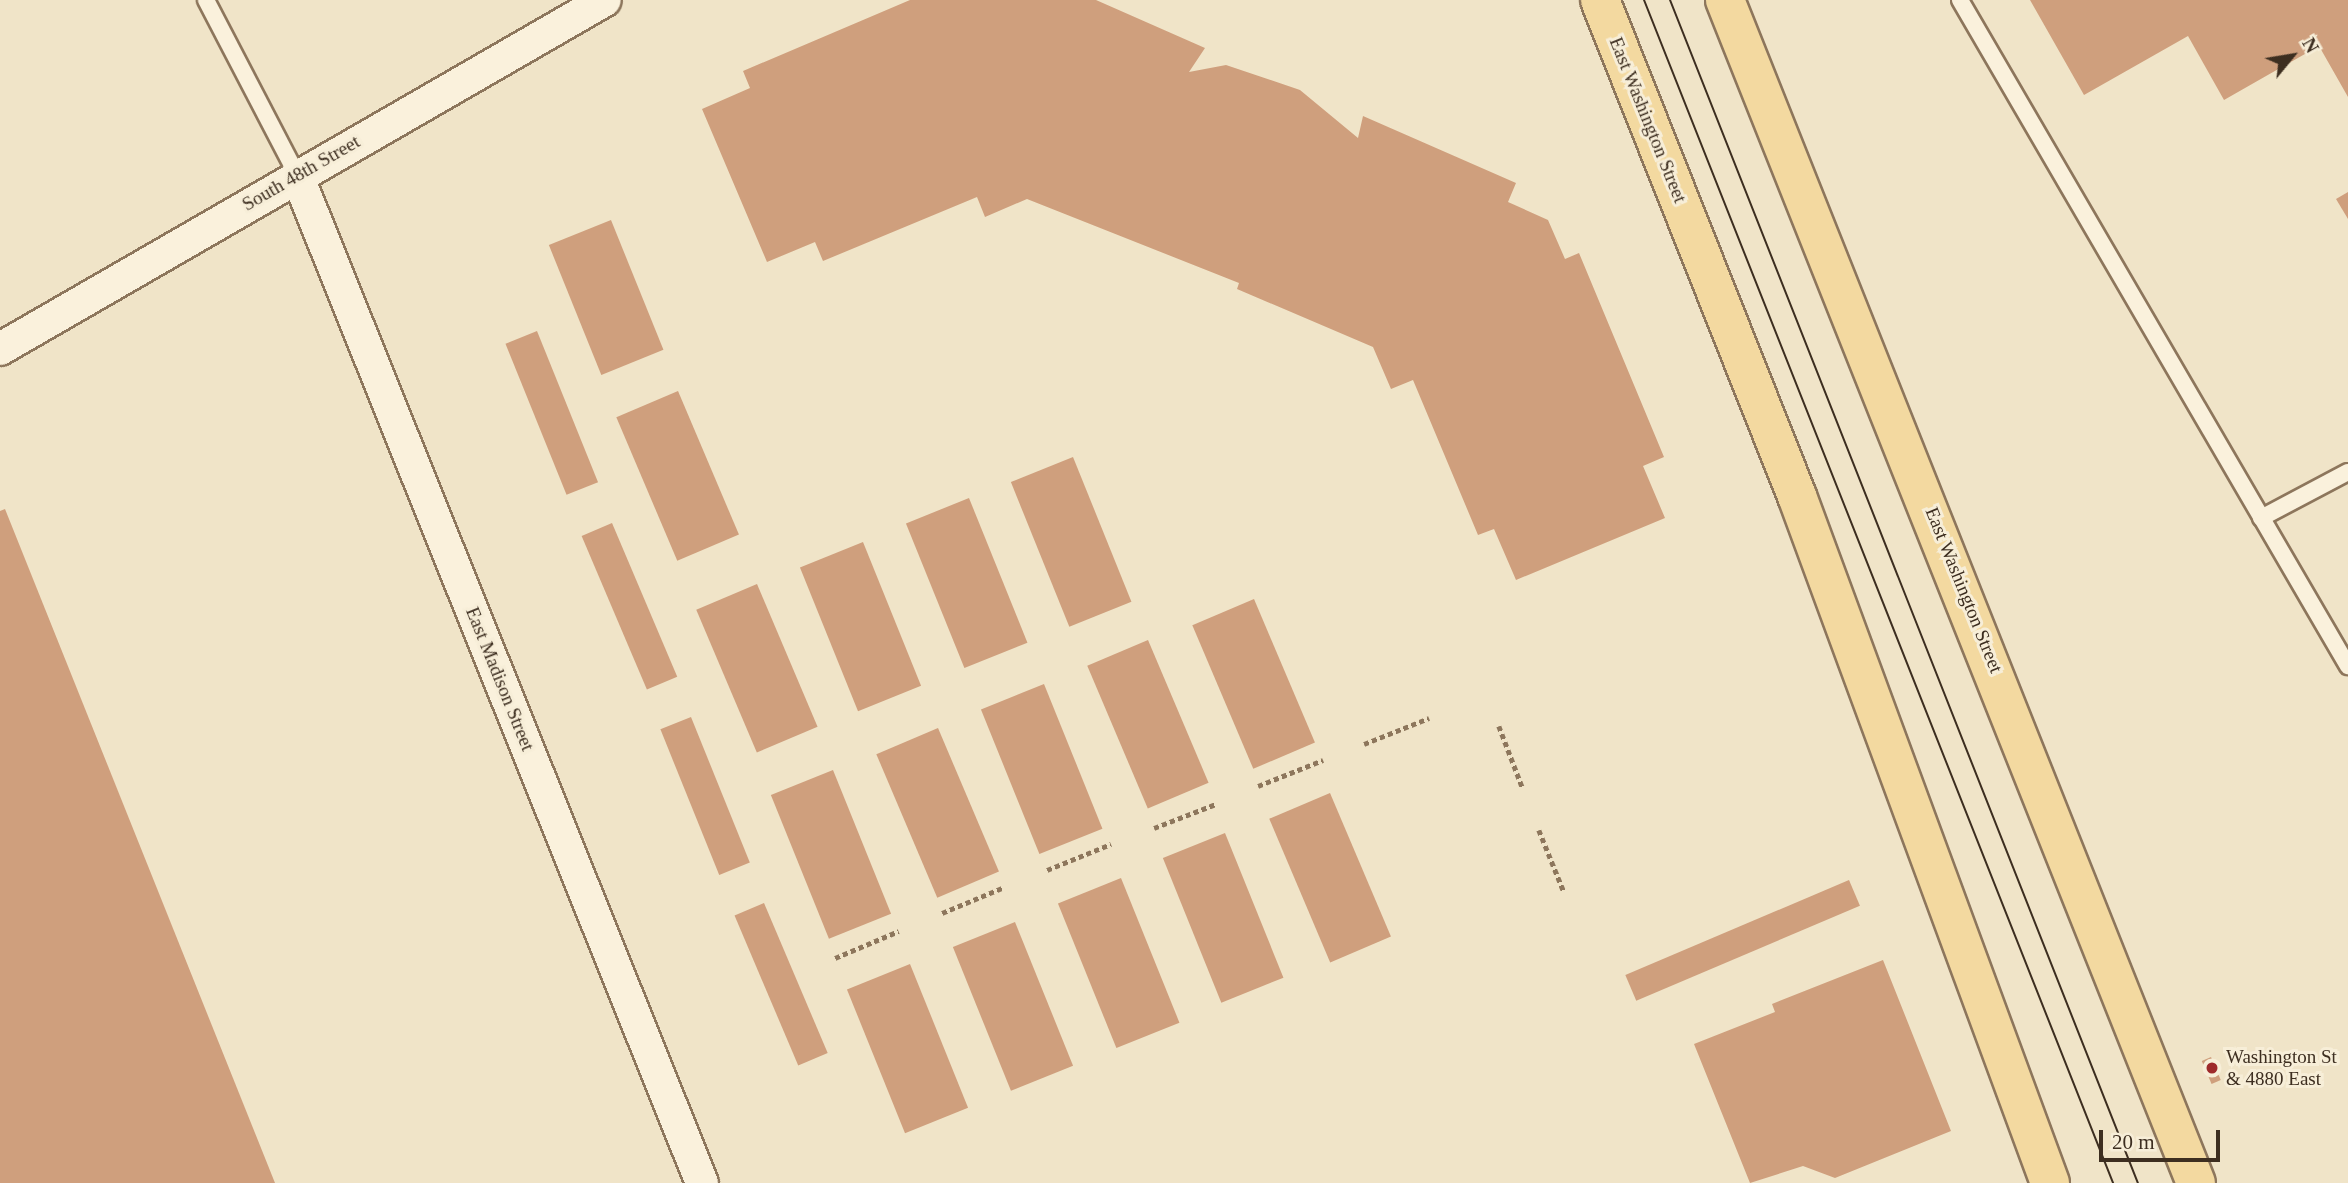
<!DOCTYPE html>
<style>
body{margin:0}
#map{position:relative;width:2348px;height:1183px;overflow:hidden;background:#f0e4c8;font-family:Georgia,serif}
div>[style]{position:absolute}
.building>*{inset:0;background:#cf9f7d;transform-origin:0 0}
.path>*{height:4.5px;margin-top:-2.25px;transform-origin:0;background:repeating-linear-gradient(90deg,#8d765c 0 5px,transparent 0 8.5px)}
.roads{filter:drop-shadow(2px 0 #8d765c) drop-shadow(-2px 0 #8d765c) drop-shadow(0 2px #8d765c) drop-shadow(0 -2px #8d765c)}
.service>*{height:16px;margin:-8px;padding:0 8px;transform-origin:8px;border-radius:8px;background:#faf1dc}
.minor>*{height:32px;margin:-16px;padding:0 16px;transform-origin:16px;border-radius:16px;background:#faf1dc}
.primary>*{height:38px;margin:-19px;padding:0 19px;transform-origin:19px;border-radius:19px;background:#f3d9a0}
.tram>*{height:2px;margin:-1px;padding:0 1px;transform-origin:1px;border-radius:1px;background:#3d2e20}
.dots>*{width:19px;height:19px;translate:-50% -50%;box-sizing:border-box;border:4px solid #f7eed8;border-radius:50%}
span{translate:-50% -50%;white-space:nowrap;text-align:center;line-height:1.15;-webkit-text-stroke:6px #f7eed8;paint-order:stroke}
.street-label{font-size:19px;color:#3d2e20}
.poi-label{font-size:19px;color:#3d2e20}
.left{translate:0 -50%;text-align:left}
.north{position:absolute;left:2257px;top:21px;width:70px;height:70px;-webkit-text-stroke:5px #f7eed8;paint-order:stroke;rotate:60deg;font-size:19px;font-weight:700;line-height:28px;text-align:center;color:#3d2e20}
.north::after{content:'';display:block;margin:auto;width:24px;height:32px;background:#3d2e20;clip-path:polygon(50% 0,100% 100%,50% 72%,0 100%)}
.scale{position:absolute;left:2099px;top:1130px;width:121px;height:32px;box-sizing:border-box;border:4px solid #3d2e20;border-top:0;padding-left:9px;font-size:21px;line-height:24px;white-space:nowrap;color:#3d2e20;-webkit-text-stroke:5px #f7eed8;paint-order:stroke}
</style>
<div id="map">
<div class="building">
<div style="clip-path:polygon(910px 0,1096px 0,1205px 48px,1189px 72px,1226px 65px,1300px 90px,1358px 138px,1363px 116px,1516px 183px,1508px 202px,1548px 220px,1565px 259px,1579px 253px,1664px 457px,1643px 466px,1665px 518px,1516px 580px,1494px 529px,1478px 535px,1413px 380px,1391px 389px,1373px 347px,1237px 289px,1239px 283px,1027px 199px,985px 217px,977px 197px,823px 261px,815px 242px,767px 262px,702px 109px,750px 88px,743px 71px)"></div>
<div style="clip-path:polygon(2030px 0,2348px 0,2348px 97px,2319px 46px,2224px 100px,2188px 36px,2084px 95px)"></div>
<div style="clip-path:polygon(2348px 192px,2348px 219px,2336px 199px)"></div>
<div style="left:611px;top:220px;width:140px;height:67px;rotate:68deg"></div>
<div style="left:537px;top:331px;width:163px;height:34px;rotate:68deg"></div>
<div style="left:678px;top:391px;width:156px;height:67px;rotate:67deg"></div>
<div style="left:1073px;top:457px;width:156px;height:67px;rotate:68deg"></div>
<div style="left:969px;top:498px;width:156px;height:68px;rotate:68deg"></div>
<div style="clip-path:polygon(5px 509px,275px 1183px,0 1183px,0 511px)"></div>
<div style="left:612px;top:523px;width:167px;height:33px;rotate:67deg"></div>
<div style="left:863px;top:542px;width:155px;height:68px;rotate:68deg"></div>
<div style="left:757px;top:584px;width:155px;height:66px;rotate:67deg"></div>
<div style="left:1254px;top:599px;width:156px;height:67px;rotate:67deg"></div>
<div style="left:1148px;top:640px;width:155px;height:66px;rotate:67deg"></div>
<div style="left:1044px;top:684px;width:156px;height:68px;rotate:68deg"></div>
<div style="left:691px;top:717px;width:157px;height:33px;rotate:68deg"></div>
<div style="left:938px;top:728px;width:156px;height:67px;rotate:67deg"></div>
<div style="left:833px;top:770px;width:155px;height:67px;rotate:68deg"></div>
<div style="left:1330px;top:793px;width:156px;height:66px;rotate:67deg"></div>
<div style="left:1225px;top:833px;width:156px;height:67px;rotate:68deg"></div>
<div style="left:1121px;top:878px;width:156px;height:68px;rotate:68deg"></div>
<div style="left:1849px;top:880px;width:28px;height:243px;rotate:67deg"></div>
<div style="left:764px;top:903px;width:163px;height:32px;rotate:67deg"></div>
<div style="left:1015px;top:922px;width:155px;height:67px;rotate:68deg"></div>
<div style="clip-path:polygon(1883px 960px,1951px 1131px,1835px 1178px,1803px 1166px,1750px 1183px,1694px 1044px,1775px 1012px,1772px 1004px)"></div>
<div style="left:910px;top:964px;width:155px;height:68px;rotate:68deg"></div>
<div style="left:2211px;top:1057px;width:25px;height:10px;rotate:67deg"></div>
</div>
<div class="path">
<div style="left:1499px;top:726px;width:67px;rotate:69.1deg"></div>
<div style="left:1364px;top:744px;width:70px;rotate:-21.8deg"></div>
<div style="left:1258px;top:786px;width:70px;rotate:-21.8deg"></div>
<div style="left:1154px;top:828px;width:66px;rotate:-21.2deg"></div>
<div style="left:1539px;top:830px;width:67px;rotate:68deg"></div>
<div style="left:1047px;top:870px;width:69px;rotate:-22.1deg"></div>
<div style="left:942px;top:913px;width:65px;rotate:-22.6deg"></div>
<div style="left:835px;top:958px;width:69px;rotate:-22.9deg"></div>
</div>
<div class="roads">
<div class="service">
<div style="left:206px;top:0;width:197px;rotate:62.5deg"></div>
<div style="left:1960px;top:0;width:771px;rotate:59.78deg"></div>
<div style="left:2261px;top:518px;width:98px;rotate:-27.9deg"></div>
</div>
<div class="minor">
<div style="left:297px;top:175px;width:1086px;rotate:68.11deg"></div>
<div style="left:0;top:349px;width:698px;rotate:-29.98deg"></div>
</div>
<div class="primary">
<div style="left:1600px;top:0;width:534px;rotate:68.34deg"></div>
<div style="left:1797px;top:496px;width:732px;rotate:69.78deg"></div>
<div style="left:1725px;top:0;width:1273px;rotate:68.29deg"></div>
</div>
</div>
<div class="tram">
<div style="left:1644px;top:0;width:1273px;rotate:68.37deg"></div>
<div style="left:1670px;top:0;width:1272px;rotate:68.42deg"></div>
</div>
<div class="dots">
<div style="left:2212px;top:1068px;background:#9e2a2b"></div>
</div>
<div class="street-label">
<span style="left:1648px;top:120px;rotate:68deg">East Washington Street</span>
<span style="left:301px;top:173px;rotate:-30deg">South 48th Street</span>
<span style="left:1964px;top:590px;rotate:68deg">East Washington Street</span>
<span style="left:500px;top:679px;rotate:68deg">East Madison Street</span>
</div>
<div class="poi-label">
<span class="left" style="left:2226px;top:1068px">Washington St<br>&amp; 4880 East</span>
</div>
<div class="north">N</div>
<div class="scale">20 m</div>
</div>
